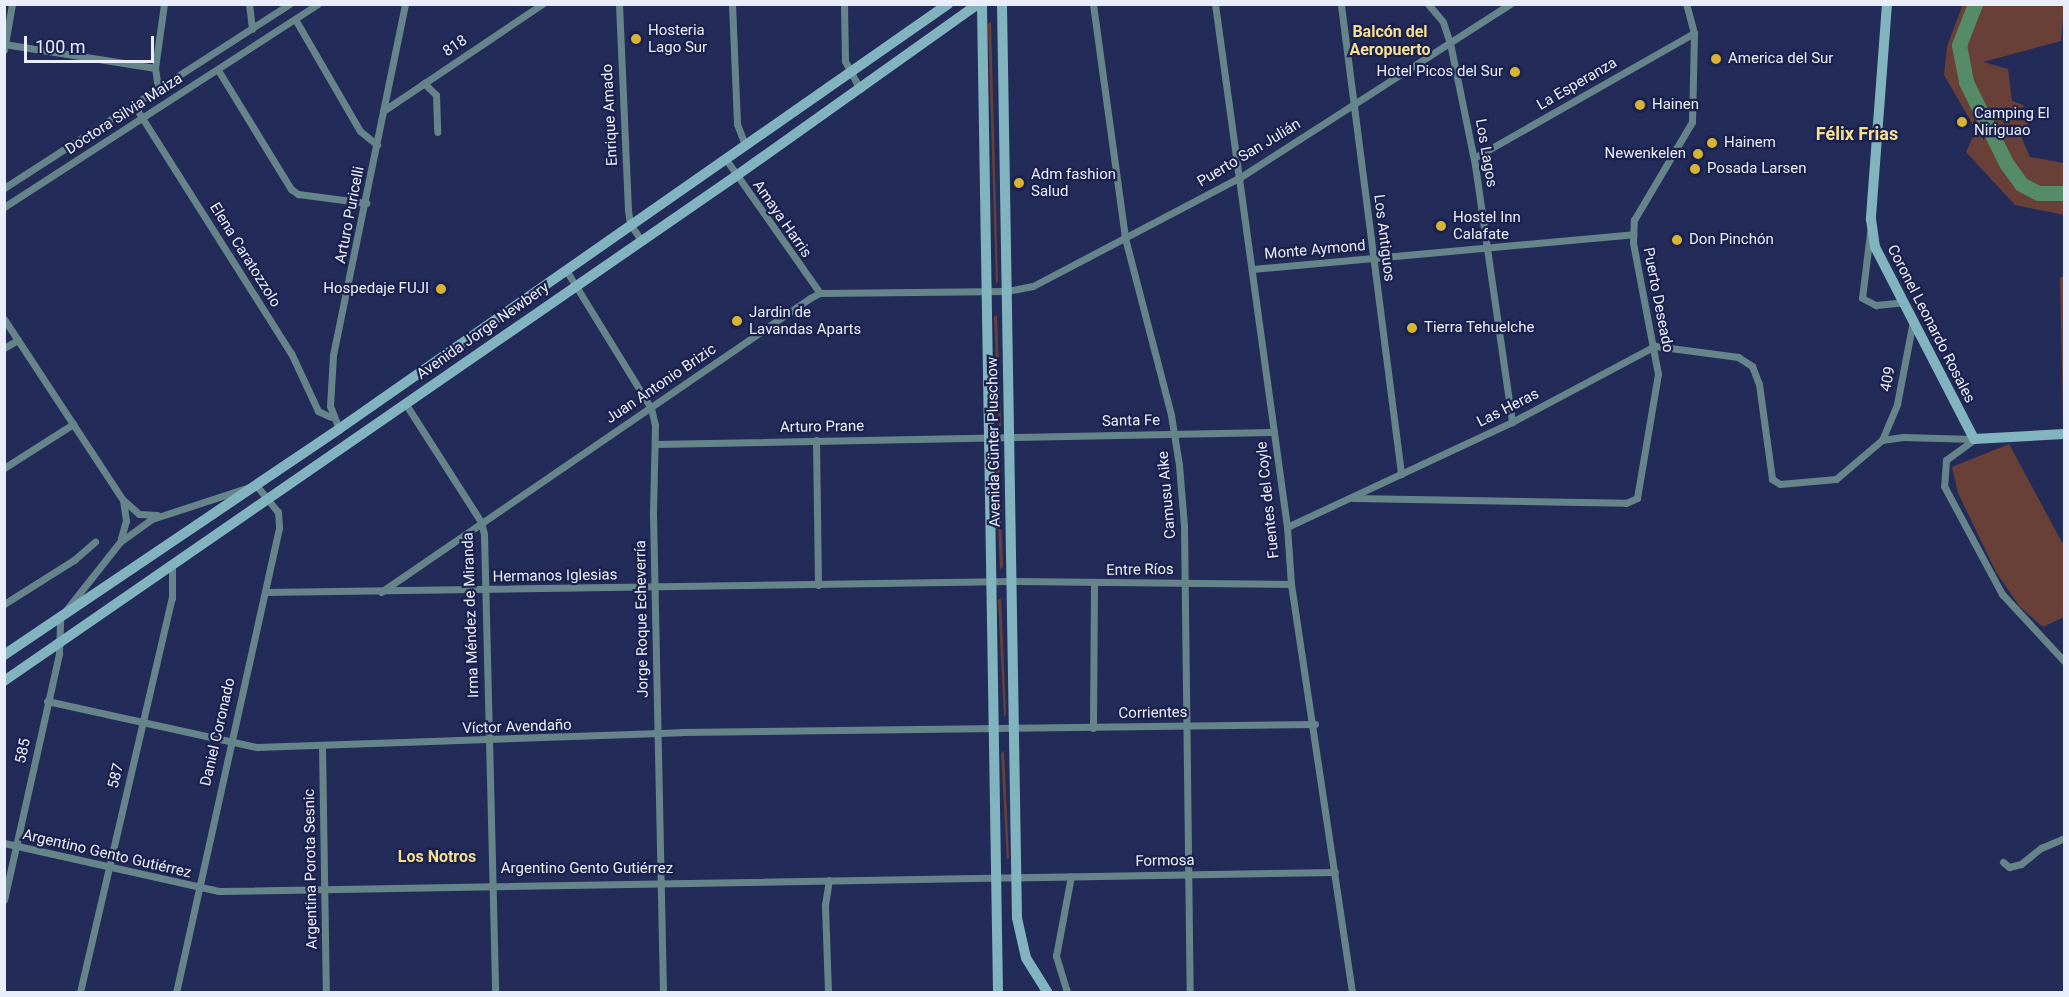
<!DOCTYPE html>
<meta charset="utf-8">
<style>
body{margin:0}
#map{position:relative;width:2069px;height:997px;overflow:hidden;background:#232b59;font-family:Roboto,sans-serif}
div>[style]{position:absolute}
.green>*{inset:0;background:#694037}
.river>*{height:15px;margin:-7.5px;padding:0 7.5px;transform-origin:7.5px;border-radius:7.5px;background:#558b66}
.street>*{height:7px;margin:-3.5px;padding:0 3.5px;transform-origin:3.5px;border-radius:3.5px;background:#65858b}
.secondary>*{height:10px;margin:-5px;padding:0 5px;transform-origin:5px;border-radius:5px;background:#82b4c0}
.dots>*{width:16px;height:16px;translate:-50% -50%;box-sizing:border-box;border:3px solid #1a214d;border-radius:50%}
span{translate:-50% -50%;white-space:nowrap;text-align:center;line-height:1.15;-webkit-text-stroke:4.5px #1a214d;paint-order:stroke}
.poi-label{font-size:15px;color:#eaeefa}
.left{translate:0 -50%;text-align:left}
.right{translate:-100% -50%;text-align:right}
.street-label{font-size:15px;color:#eaeefa}
.neighbourhood-label{font-size:16px;color:#f6df91;font-weight:700}
.quarter-label{font-size:18px;color:#f6df91;font-weight:700}
.frame{position:absolute;inset:0;border:6px solid #eaeefa;pointer-events:none}
.scale{position:absolute;left:24px;top:36px;width:130px;height:27px;box-sizing:border-box;border:3px solid #eaeefa;border-top:0;padding-left:8px;font-size:18px;line-height:21px;white-space:nowrap;color:#eaeefa;-webkit-text-stroke:4px #1a214d;paint-order:stroke}
</style>
<div id="map">
<div class="green">
<div style="clip-path:polygon(1963px 4px,2064px 5px,2061px 41px,1983px 62px,2008px 69px,2012px 101px,2023px 105px,2028px 123px,2020px 134px,2030px 157px,2064px 163px,2064px 215px,2015px 205px,1966px 152px,1976px 130px,1944px 75px,1947px 46px)"></div>
<div style="clip-path:polygon(991px 22px,998px 281px,996px 284px,988px 24px)"></div>
<div style="clip-path:polygon(2064px 276px,2064px 417px,2063px 417px,2060px 278px)"></div>
<div style="clip-path:polygon(997px 315px,1001px 425px,999px 427px,994px 317px)"></div>
<div style="clip-path:polygon(2009px 444px,2064px 546px,2064px 617px,2043px 627px,2020px 607px,1996px 572px,1958px 493px,1952px 467px)"></div>
<div style="clip-path:polygon(999px 452px,1003px 567px,1000px 569px,995px 454px)"></div>
<div style="clip-path:polygon(1001px 598px,1006px 714px,1004px 717px,998px 600px)"></div>
<div style="clip-path:polygon(1004px 751px,1009px 858px,1007px 860px,1001px 753px)"></div>
</div>
<div class="river">
<div style="left:1975px;top:4px;width:44px;rotate:111.3deg"></div>
<div style="left:1959px;top:45px;width:38px;rotate:79deg"></div>
<div style="left:1966px;top:82px;width:90px;rotate:63.7deg"></div>
<div style="left:2006px;top:163px;width:26px;rotate:54deg"></div>
<div style="left:2021px;top:184px;width:19px;rotate:28deg"></div>
<div style="left:2038px;top:193px;width:26px"></div>
</div>
<div class="street">
<div style="left:249px;top:4px;width:25px;rotate:83deg"></div>
<div style="left:619px;top:4px;width:206px;rotate:87.5deg"></div>
<div style="left:628px;top:210px;width:14px;rotate:82deg"></div>
<div style="left:630px;top:224px;width:21px;rotate:55deg"></div>
<div style="left:732px;top:4px;width:120px;rotate:87.6deg"></div>
<div style="left:737px;top:124px;width:22px;rotate:69deg"></div>
<div style="left:844px;top:4px;width:57px;rotate:89deg"></div>
<div style="left:845px;top:61px;width:32px;rotate:62deg"></div>
<div style="left:1093px;top:4px;width:236px;rotate:82.2deg"></div>
<div style="left:1125px;top:238px;width:183px;rotate:75.4deg"></div>
<div style="left:1171px;top:415px;width:51px;rotate:80.9deg"></div>
<div style="left:1179px;top:465px;width:61px;rotate:85.3deg"></div>
<div style="left:1184px;top:526px;width:466px;rotate:89.3deg"></div>
<div style="left:1215px;top:4px;width:528px;rotate:82.16deg"></div>
<div style="left:1287px;top:527px;width:57px;rotate:86deg"></div>
<div style="left:1291px;top:584px;width:413px;rotate:81.5deg"></div>
<div style="left:1428px;top:4px;width:23px;rotate:50deg"></div>
<div style="left:1443px;top:22px;width:22px;rotate:72deg"></div>
<div style="left:1450px;top:43px;width:125px;rotate:78.4deg"></div>
<div style="left:1475px;top:165px;width:260px;rotate:81.8deg"></div>
<div style="left:1341px;top:5px;width:473px;rotate:82.7deg"></div>
<div style="left:295px;top:19px;width:129px;rotate:59.9deg"></div>
<div style="left:360px;top:131px;width:22px;rotate:39deg"></div>
<div style="left:4px;top:44px;width:153px;rotate:9deg"></div>
<div style="left:4px;top:50px;width:47px;rotate:-80.1deg"></div>
<div style="left:218px;top:70px;width:140px;rotate:58.5deg"></div>
<div style="left:291px;top:189px;width:9px;rotate:36deg"></div>
<div style="left:298px;top:194px;width:69px;rotate:7.5deg"></div>
<div style="left:424px;top:83px;width:17px;rotate:45deg"></div>
<div style="left:436px;top:95px;width:37px;rotate:88deg"></div>
<div style="left:158px;top:89px;width:21px;rotate:-98deg"></div>
<div style="left:155px;top:68px;width:65px;rotate:-82deg"></div>
<div style="left:134px;top:105px;width:294px;rotate:57.7deg"></div>
<div style="left:291px;top:353px;width:64px;rotate:65deg"></div>
<div style="left:318px;top:411px;width:14px;rotate:25deg"></div>
<div style="left:383px;top:111px;width:192px;rotate:-33.9deg"></div>
<div style="left:725px;top:158px;width:165px;rotate:54.9deg"></div>
<div style="left:1474px;top:158px;width:253px;rotate:-29.6deg"></div>
<div style="left:4px;top:188px;width:339px;rotate:-32.8deg"></div>
<div style="left:4px;top:207px;width:374px;rotate:-32.9deg"></div>
<div style="left:1870px;top:233px;width:65px;rotate:97deg"></div>
<div style="left:1862px;top:298px;width:16px;rotate:27deg"></div>
<div style="left:1876px;top:305px;width:27px;rotate:-6deg"></div>
<div style="left:1252px;top:269px;width:383px;rotate:-5.2deg"></div>
<div style="left:566px;top:270px;width:162px;rotate:58.4deg"></div>
<div style="left:651px;top:408px;width:17px;rotate:77deg"></div>
<div style="left:655px;top:425px;width:89px;rotate:91.3deg"></div>
<div style="left:653px;top:514px;width:478px;rotate:88.8deg"></div>
<div style="left:4px;top:319px;width:217px;rotate:56.7deg"></div>
<div style="left:123px;top:500px;width:21px;rotate:41deg"></div>
<div style="left:139px;top:514px;width:18px;rotate:3deg"></div>
<div style="left:4px;top:348px;width:16px;rotate:-30deg"></div>
<div style="left:405px;top:403px;width:141px;rotate:57.4deg"></div>
<div style="left:481px;top:522px;width:12px;rotate:76deg"></div>
<div style="left:484px;top:534px;width:458px;rotate:88.6deg"></div>
<div style="left:339px;top:429px;width:25px;rotate:-111deg"></div>
<div style="left:330px;top:406px;width:51px;rotate:-86.6deg"></div>
<div style="left:333px;top:355px;width:358px;rotate:-78.4deg"></div>
<div style="left:816px;top:440px;width:145px;rotate:89.2deg"></div>
<div style="left:1882px;top:440px;width:39px;rotate:-67deg"></div>
<div style="left:1897px;top:404px;width:85px;rotate:-79.1deg"></div>
<div style="left:1972px;top:441px;width:32px;rotate:144deg"></div>
<div style="left:1946px;top:460px;width:26px;rotate:94deg"></div>
<div style="left:1944px;top:486px;width:123px;rotate:61.8deg"></div>
<div style="left:2002px;top:594px;width:91px;rotate:47.2deg"></div>
<div style="left:655px;top:444px;width:619px;rotate:-1.11deg"></div>
<div style="left:4px;top:468px;width:82px;rotate:-32.5deg"></div>
<div style="left:1353px;top:498px;width:273px;rotate:1deg"></div>
<div style="left:1626px;top:503px;width:12px;rotate:-24deg"></div>
<div style="left:1637px;top:498px;width:126px;rotate:-80.4deg"></div>
<div style="left:1658px;top:374px;width:133px;rotate:-100.8deg"></div>
<div style="left:1633px;top:243px;width:23px;rotate:-88deg"></div>
<div style="left:1634px;top:220px;width:114px;rotate:-59.4deg"></div>
<div style="left:1692px;top:122px;width:89px;rotate:-88.7deg"></div>
<div style="left:1694px;top:33px;width:30px;rotate:-105deg"></div>
<div style="left:1287px;top:527px;width:248px;rotate:-25deg"></div>
<div style="left:1512px;top:422px;width:162px;rotate:-28deg"></div>
<div style="left:1655px;top:346px;width:84px;rotate:7.5deg"></div>
<div style="left:1738px;top:357px;width:17px;rotate:33deg"></div>
<div style="left:1752px;top:366px;width:19px;rotate:69deg"></div>
<div style="left:1759px;top:384px;width:96px;rotate:82.2deg"></div>
<div style="left:1772px;top:479px;width:9px;rotate:32deg"></div>
<div style="left:1780px;top:484px;width:56px;rotate:-5.1deg"></div>
<div style="left:1836px;top:479px;width:60px;rotate:-40.3deg"></div>
<div style="left:1882px;top:440px;width:21px;rotate:-8deg"></div>
<div style="left:1903px;top:437px;width:71px;rotate:1.6deg"></div>
<div style="left:121px;top:538px;width:18px;rotate:-74deg"></div>
<div style="left:126px;top:521px;width:21px;rotate:-98deg"></div>
<div style="left:265px;top:592px;width:747px;rotate:-0.84deg"></div>
<div style="left:1012px;top:581px;width:279px;rotate:0.6deg"></div>
<div style="left:381px;top:592px;width:520px;rotate:-34.42deg"></div>
<div style="left:810px;top:298px;width:11px;rotate:-27deg"></div>
<div style="left:820px;top:293px;width:187px;rotate:-0.6deg"></div>
<div style="left:1007px;top:291px;width:26px;rotate:-11deg"></div>
<div style="left:1033px;top:286px;width:233px;rotate:-27.7deg"></div>
<div style="left:1239px;top:178px;width:322px;rotate:-32.7deg"></div>
<div style="left:4px;top:604px;width:83px;rotate:-32.2deg"></div>
<div style="left:74px;top:560px;width:28px;rotate:-41deg"></div>
<div style="left:67px;top:609px;width:85px;rotate:-51.7deg"></div>
<div style="left:120px;top:542px;width:39px;rotate:-36deg"></div>
<div style="left:152px;top:519px;width:109px;rotate:-18.1deg"></div>
<div style="left:256px;top:485px;width:35px;rotate:51deg"></div>
<div style="left:278px;top:512px;width:16px;rotate:86deg"></div>
<div style="left:279px;top:528px;width:475px;rotate:102.5deg"></div>
<div style="left:47px;top:701px;width:215px;rotate:12.4deg"></div>
<div style="left:257px;top:747px;width:424px;rotate:-2deg"></div>
<div style="left:681px;top:732px;width:634px;rotate:-0.72deg"></div>
<div style="left:1093px;top:728px;width:144px;rotate:-89.6deg"></div>
<div style="left:322px;top:746px;width:246px;rotate:89.1deg"></div>
<div style="left:4px;top:843px;width:220px;rotate:12.6deg"></div>
<div style="left:219px;top:891px;width:1116px;rotate:-0.98deg"></div>
<div style="left:2003px;top:862px;width:8px;rotate:40deg"></div>
<div style="left:2009px;top:867px;width:12px;rotate:-14deg"></div>
<div style="left:2021px;top:864px;width:26px;rotate:-39deg"></div>
<div style="left:2041px;top:848px;width:25px;rotate:-23deg"></div>
<div style="left:4px;top:900px;width:253px;rotate:-77.4deg"></div>
<div style="left:59px;top:653px;width:35px;rotate:-88deg"></div>
<div style="left:80px;top:992px;width:405px;rotate:-76.9deg"></div>
<div style="left:172px;top:598px;width:32px;rotate:-90deg"></div>
<div style="left:828px;top:992px;width:87px;rotate:-92deg"></div>
<div style="left:825px;top:905px;width:25px;rotate:-81deg"></div>
<div style="left:1067px;top:992px;width:38px;rotate:-107deg"></div>
<div style="left:1056px;top:956px;width:81px;rotate:-79.4deg"></div>
</div>
<div class="secondary">
<div style="left:1887px;top:4px;width:216px;rotate:94.3deg"></div>
<div style="left:1871px;top:219px;width:28px;rotate:82deg"></div>
<div style="left:1875px;top:247px;width:216px;rotate:62.7deg"></div>
<div style="left:1974px;top:439px;width:90px;rotate:-3.2deg"></div>
<div style="left:1002px;top:5px;width:913px;rotate:89.06deg"></div>
<div style="left:1017px;top:918px;width:41px;rotate:77.3deg"></div>
<div style="left:1026px;top:958px;width:40px;rotate:58deg"></div>
<div style="left:982px;top:6px;width:986px;rotate:89.07deg"></div>
<div style="left:4px;top:655px;width:404px;rotate:-34deg"></div>
<div style="left:339px;top:429px;width:743px;rotate:-34.91deg"></div>
<div style="left:4px;top:681px;width:889px;rotate:-34.6deg"></div>
<div style="left:736px;top:176px;width:297px;rotate:-35.4deg"></div>
</div>
<div class="dots">
<div style="left:636px;top:39px;background:#d7b434"></div>
<div style="left:1716px;top:59px;background:#d7b434"></div>
<div style="left:1515px;top:72px;background:#d7b434"></div>
<div style="left:1640px;top:105px;background:#d7b434"></div>
<div style="left:1962px;top:122px;background:#d7b434"></div>
<div style="left:1712px;top:143px;background:#d7b434"></div>
<div style="left:1698px;top:154px;background:#d7b434"></div>
<div style="left:1695px;top:169px;background:#d7b434"></div>
<div style="left:1019px;top:183px;background:#d7b434"></div>
<div style="left:1441px;top:226px;background:#d7b434"></div>
<div style="left:1677px;top:240px;background:#d7b434"></div>
<div style="left:441px;top:289px;background:#d7b434"></div>
<div style="left:737px;top:321px;background:#d7b434"></div>
<div style="left:1412px;top:328px;background:#d7b434"></div>
</div>
<div class="poi-label">
<span class="left" style="left:648px;top:39px">Hosteria<br>Lago Sur</span>
<span class="left" style="left:1728px;top:59px">America del Sur</span>
<span class="right" style="left:1503px;top:72px">Hotel Picos del Sur</span>
<span class="left" style="left:1652px;top:105px">Hainen</span>
<span class="left" style="left:1974px;top:122px">Camping El<br>Niriguao</span>
<span class="left" style="left:1724px;top:143px">Hainem</span>
<span class="right" style="left:1686px;top:154px">Newenkelen</span>
<span class="left" style="left:1707px;top:169px">Posada Larsen</span>
<span class="left" style="left:1031px;top:183px">Adm fashion<br>Salud</span>
<span class="left" style="left:1453px;top:226px">Hostel Inn<br>Calafate</span>
<span class="left" style="left:1689px;top:240px">Don Pinchón</span>
<span class="right" style="left:429px;top:289px">Hospedaje FUJI</span>
<span class="left" style="left:749px;top:321px">Jardin de<br>Lavandas Aparts</span>
<span class="left" style="left:1424px;top:328px">Tierra Tehuelche</span>
</div>
<div class="street-label">
<span style="left:455px;top:46px;rotate:-34deg">818</span>
<span style="left:1577px;top:84px;rotate:-30deg">La Esperanza</span>
<span style="left:124px;top:114px;rotate:-33deg">Doctora Silvia Maiza</span>
<span style="left:610px;top:115px;rotate:-93deg">Enrique Amado</span>
<span style="left:1249px;top:153px;rotate:-31deg">Puerto San Julián</span>
<span style="left:1486px;top:153px;rotate:80deg">Los Lagos</span>
<span style="left:350px;top:215px;rotate:-79deg">Arturo Puricelli</span>
<span style="left:782px;top:219px;rotate:55deg">Amaya Harris</span>
<span style="left:1384px;top:238px;rotate:83deg">Los Antiguos</span>
<span style="left:1315px;top:250px;rotate:-5deg">Monte Aymond</span>
<span style="left:245px;top:255px;rotate:58deg">Elena Caratozzolo</span>
<span style="left:1658px;top:300px;rotate:79deg">Puerto Deseado</span>
<span style="left:1931px;top:324px;rotate:63deg">Coronel Leonardo Rosales</span>
<span style="left:483px;top:331px;rotate:-35deg">Avenida Jorge Newbery</span>
<span style="left:1888px;top:379px;rotate:-79deg">409</span>
<span style="left:661px;top:384px;rotate:-34deg">Juan Antonio Brizic</span>
<span style="left:1508px;top:408px;rotate:-27deg">Las Heras</span>
<span style="left:1131px;top:421px;rotate:-1deg">Santa Fe</span>
<span style="left:822px;top:427px;rotate:-1deg">Arturo Prane</span>
<span style="left:994px;top:442px;rotate:-91deg">Avenida Günter Pluschow</span>
<span style="left:1167px;top:495px;rotate:-95deg">Camusu Aike</span>
<span style="left:1268px;top:500px;rotate:-96deg">Fuentes del Coyle</span>
<span style="left:1140px;top:570px;rotate:-1deg">Entre Ríos</span>
<span style="left:555px;top:576px;rotate:-1deg">Hermanos Iglesias</span>
<span style="left:471px;top:615px;rotate:-92deg">Irma Méndez de Miranda</span>
<span style="left:642px;top:619px;rotate:-91deg">Jorge Roque Echeverría</span>
<span style="left:1153px;top:713px;rotate:-1deg">Corrientes</span>
<span style="left:517px;top:727px;rotate:-2deg">Víctor Avendaño</span>
<span style="left:218px;top:732px;rotate:-77deg">Daniel Coronado</span>
<span style="left:23px;top:751px;rotate:-78deg">585</span>
<span style="left:116px;top:776px;rotate:-76deg">587</span>
<span style="left:107px;top:854px;rotate:13deg">Argentino Gento Gutiérrez</span>
<span style="left:1165px;top:861px;rotate:-1deg">Formosa</span>
<span style="left:311px;top:869px;rotate:-91deg">Argentina Porota Sesnic</span>
<span style="left:587px;top:869px">Argentino Gento Gutiérrez</span>
</div>
<div class="neighbourhood-label">
<span style="left:1390px;top:41px">Balcón del<br>Aeropuerto</span>
<span style="left:437px;top:857px">Los Notros</span>
</div>
<div class="quarter-label">
<span style="left:1857px;top:134px">Félix Frias</span>
</div>
<div class="frame"></div>
<div class="scale">100 m</div>
</div>
